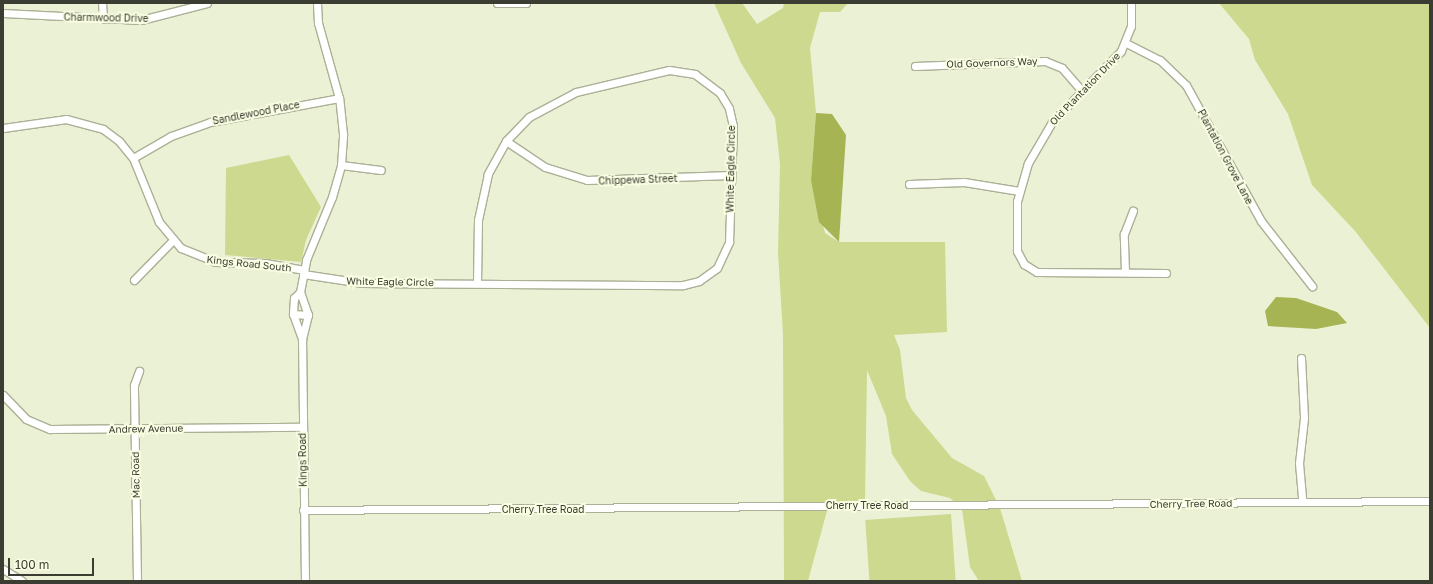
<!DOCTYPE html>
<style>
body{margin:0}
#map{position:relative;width:1433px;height:584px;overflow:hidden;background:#ebf1d5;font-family:"Golos Text",sans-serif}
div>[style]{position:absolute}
.green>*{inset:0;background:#ccd98f;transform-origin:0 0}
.water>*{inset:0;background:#a6b453}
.roads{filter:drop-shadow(1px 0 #abb096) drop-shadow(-1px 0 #abb096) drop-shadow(0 1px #abb096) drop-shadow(0 -1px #abb096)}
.street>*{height:7px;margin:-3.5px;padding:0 3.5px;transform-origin:3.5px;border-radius:3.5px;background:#fff}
span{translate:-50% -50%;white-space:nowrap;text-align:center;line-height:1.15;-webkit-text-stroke:4px #f9fee2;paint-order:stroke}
.street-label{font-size:10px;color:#3b3d32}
.frame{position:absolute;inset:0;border:4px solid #3b3d32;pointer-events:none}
.scale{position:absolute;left:8px;top:558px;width:86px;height:18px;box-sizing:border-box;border:2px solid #3b3d32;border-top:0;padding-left:5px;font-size:12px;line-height:14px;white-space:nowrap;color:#3b3d32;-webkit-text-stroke:3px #f9fee2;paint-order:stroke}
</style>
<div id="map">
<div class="green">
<div style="clip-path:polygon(714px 3px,742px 3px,757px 24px,783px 8px,784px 3px,848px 3px,840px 12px,820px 12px,810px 48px,816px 113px,811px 180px,825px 233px,839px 242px,945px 242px,947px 332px,894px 335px,900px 350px,906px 398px,912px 410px,952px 458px,984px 476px,1000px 508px,1022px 581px,979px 581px,970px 567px,962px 509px,950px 498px,921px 491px,910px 481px,892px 454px,886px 416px,867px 370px,865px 500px,828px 507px,808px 581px,784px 581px,783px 334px,778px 253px,780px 164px,775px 118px,741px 63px)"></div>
<div style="clip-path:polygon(1219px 3px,1430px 3px,1430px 328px,1355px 231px,1312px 185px,1288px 114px,1255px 60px,1249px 39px)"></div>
<div style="clip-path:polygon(289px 155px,321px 207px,306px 240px,301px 262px,225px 255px,226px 168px)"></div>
<div style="left:951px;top:514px;width:67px;height:86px;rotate:86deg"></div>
</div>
<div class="water">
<div style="clip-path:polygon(816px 113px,832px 114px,846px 135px,839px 242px,819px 222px,811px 180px)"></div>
<div style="clip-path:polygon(1276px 297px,1296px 298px,1337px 312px,1347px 323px,1316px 329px,1268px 326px,1265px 311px)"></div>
</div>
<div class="roads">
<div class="street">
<div style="left:102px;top:3px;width:16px;rotate:86deg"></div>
<div style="left:497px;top:3px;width:29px"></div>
<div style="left:1131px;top:3px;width:23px;rotate:90deg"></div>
<div style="left:1131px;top:26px;width:27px;rotate:112deg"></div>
<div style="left:1121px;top:51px;width:99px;rotate:134.2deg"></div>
<div style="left:1052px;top:122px;width:48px;rotate:120.3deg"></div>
<div style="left:1028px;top:163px;width:40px;rotate:106deg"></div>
<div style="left:1017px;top:201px;width:50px;rotate:90deg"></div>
<div style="left:1017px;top:251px;width:15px;rotate:62deg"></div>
<div style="left:1024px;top:264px;width:15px;rotate:32deg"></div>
<div style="left:1037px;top:272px;width:129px;rotate:0.4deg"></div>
<div style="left:3px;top:13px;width:138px;rotate:2.9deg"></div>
<div style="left:141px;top:20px;width:68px;rotate:-14.4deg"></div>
<div style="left:1126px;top:43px;width:38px;rotate:27deg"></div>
<div style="left:1160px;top:60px;width:36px;rotate:44deg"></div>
<div style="left:1186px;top:85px;width:155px;rotate:61.1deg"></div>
<div style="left:1261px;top:221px;width:83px;rotate:51.9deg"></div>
<div style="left:915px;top:66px;width:130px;rotate:-2.2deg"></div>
<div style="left:1045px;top:61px;width:18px;rotate:22deg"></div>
<div style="left:1062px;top:68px;width:30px;rotate:49deg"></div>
<div style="left:3px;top:128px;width:64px;rotate:-8.1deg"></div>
<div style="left:66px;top:119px;width:38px;rotate:15deg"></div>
<div style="left:103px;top:129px;width:20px;rotate:37deg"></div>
<div style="left:119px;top:141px;width:22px;rotate:51deg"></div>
<div style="left:133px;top:158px;width:69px;rotate:67.9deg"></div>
<div style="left:159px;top:222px;width:34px;rotate:50deg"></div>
<div style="left:181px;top:248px;width:37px;rotate:22deg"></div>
<div style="left:215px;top:262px;width:50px;rotate:1.1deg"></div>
<div style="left:265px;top:263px;width:40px;rotate:10deg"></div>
<div style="left:506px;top:141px;width:47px;rotate:33.7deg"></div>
<div style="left:545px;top:167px;width:44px;rotate:17.2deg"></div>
<div style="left:587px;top:180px;width:144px;rotate:-2deg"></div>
<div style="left:133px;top:158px;width:44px;rotate:-30.1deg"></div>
<div style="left:171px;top:136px;width:41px;rotate:-19.7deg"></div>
<div style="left:210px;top:122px;width:131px;rotate:-10.5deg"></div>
<div style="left:341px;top:165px;width:40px;rotate:7.1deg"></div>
<div style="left:909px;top:184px;width:55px;rotate:-2.1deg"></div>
<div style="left:964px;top:182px;width:56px;rotate:9.3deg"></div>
<div style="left:1125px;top:271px;width:37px;rotate:-92deg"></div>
<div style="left:1124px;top:234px;width:25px;rotate:-69deg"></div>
<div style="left:303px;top:274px;width:60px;rotate:8.7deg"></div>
<div style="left:362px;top:283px;width:321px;rotate:0.4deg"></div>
<div style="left:683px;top:285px;width:16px;rotate:-14deg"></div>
<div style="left:699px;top:281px;width:22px;rotate:-36deg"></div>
<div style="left:717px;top:268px;width:29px;rotate:-65deg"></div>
<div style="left:729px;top:242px;width:116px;rotate:-88deg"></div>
<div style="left:733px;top:126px;width:18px;rotate:-103deg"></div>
<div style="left:729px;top:108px;width:17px;rotate:-121deg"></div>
<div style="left:720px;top:93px;width:31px;rotate:-143deg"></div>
<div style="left:695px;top:74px;width:26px;rotate:-171deg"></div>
<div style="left:669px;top:70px;width:96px;rotate:166.7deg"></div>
<div style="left:576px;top:92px;width:53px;rotate:152deg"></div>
<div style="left:529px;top:117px;width:33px;rotate:134deg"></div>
<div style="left:506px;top:141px;width:38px;rotate:119deg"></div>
<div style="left:488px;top:174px;width:47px;rotate:102.3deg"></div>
<div style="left:478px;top:220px;width:63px;rotate:90.9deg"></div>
<div style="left:134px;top:280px;width:54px;rotate:-45.7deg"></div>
<div style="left:300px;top:292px;width:8px;rotate:135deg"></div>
<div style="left:294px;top:298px;width:16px;rotate:94deg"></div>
<div style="left:293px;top:314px;width:27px;rotate:70deg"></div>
<div style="left:293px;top:314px;width:15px;rotate:4deg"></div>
<div style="left:1301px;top:358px;width:60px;rotate:87.1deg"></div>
<div style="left:1304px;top:418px;width:45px;rotate:96.3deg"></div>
<div style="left:1299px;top:463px;width:38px;rotate:85deg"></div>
<div style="left:3px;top:395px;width:33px;rotate:46deg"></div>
<div style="left:26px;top:419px;width:26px;rotate:23deg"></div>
<div style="left:50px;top:429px;width:253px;rotate:-0.5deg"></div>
<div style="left:303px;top:510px;width:1127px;rotate:-0.46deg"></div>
<div style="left:3px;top:569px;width:22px;rotate:32deg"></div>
<div style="left:137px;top:581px;width:196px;rotate:-90.9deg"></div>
<div style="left:134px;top:385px;width:15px;rotate:-70deg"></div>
<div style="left:305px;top:581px;width:242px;rotate:-90.7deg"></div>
<div style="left:302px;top:339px;width:25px;rotate:-76deg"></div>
<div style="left:308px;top:315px;width:24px;rotate:-109deg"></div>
<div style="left:300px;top:292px;width:33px;rotate:-79deg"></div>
<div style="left:306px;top:260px;width:68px;rotate:-67.6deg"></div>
<div style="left:332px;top:197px;width:33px;rotate:-74deg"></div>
<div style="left:341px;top:165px;width:31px;rotate:-86deg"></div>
<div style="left:343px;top:134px;width:36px;rotate:-96deg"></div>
<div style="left:339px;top:98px;width:78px;rotate:-105.6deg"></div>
<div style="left:318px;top:23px;width:20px;rotate:-93deg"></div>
</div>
</div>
<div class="street-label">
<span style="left:106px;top:18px;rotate:1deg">Charmwood Drive</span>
<span style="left:992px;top:63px;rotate:-2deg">Old Governors Way</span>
<span style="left:1085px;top:89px;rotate:-46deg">Old Plantation Drive</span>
<span style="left:256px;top:113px;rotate:-11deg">Sandlewood Place</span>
<span style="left:1225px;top:157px;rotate:62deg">Plantation Grove Lane</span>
<span style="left:731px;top:169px;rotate:-89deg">White Eagle Circle</span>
<span style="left:638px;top:180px;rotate:-2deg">Chippewa Street</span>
<span style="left:249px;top:264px;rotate:6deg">Kings Road South</span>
<span style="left:390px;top:282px;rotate:1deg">White Eagle Circle</span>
<span style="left:146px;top:429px;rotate:-1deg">Andrew Avenue</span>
<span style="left:303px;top:460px;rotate:-91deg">Kings Road</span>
<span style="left:136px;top:475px;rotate:-91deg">Mac Road</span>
<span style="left:1191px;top:504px;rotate:-1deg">Cherry Tree Road</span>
<span style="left:867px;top:506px">Cherry Tree Road</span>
<span style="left:543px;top:510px">Cherry Tree Road</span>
</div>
<div class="frame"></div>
<div class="scale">100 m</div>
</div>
